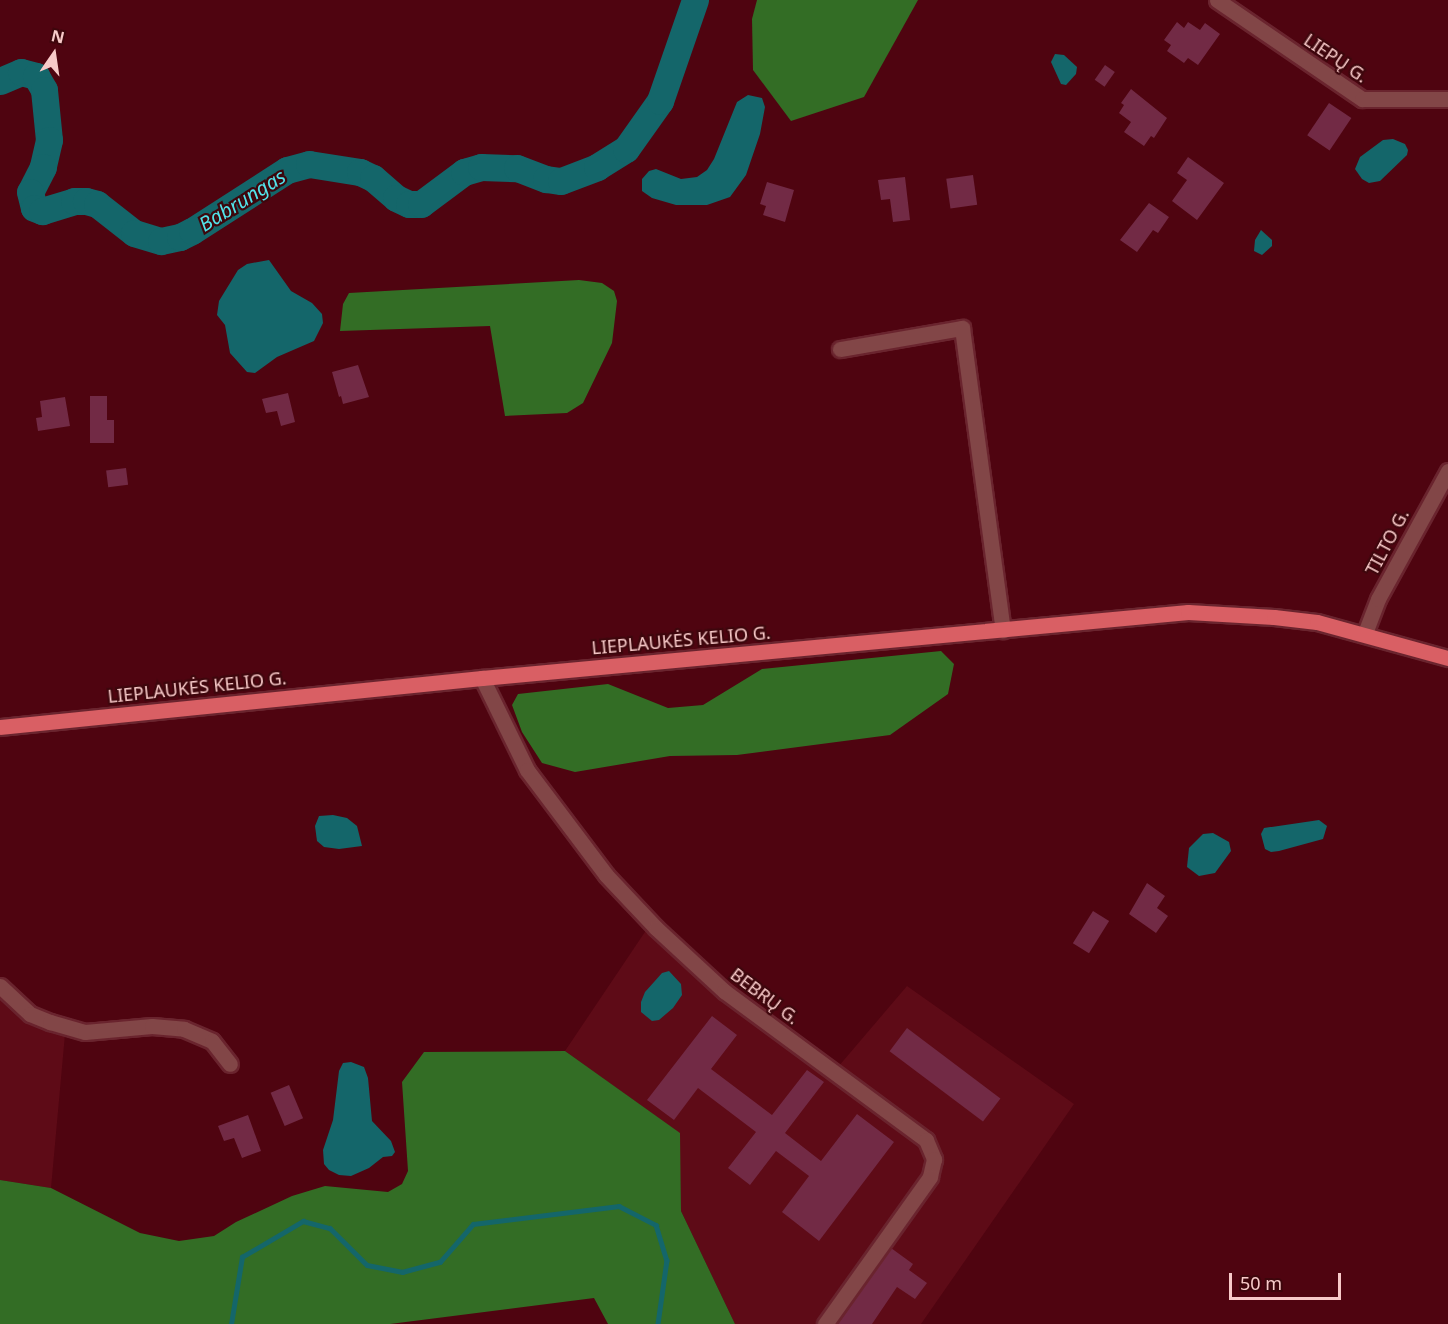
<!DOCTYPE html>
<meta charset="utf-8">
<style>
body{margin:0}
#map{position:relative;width:1448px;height:1324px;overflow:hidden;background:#4f0410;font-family:"Noto Sans",sans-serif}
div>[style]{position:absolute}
.built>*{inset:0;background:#5e0b17}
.forest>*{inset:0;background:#336d25}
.water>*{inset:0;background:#14666a}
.stream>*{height:4.5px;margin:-2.25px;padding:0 2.25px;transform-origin:2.25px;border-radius:2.25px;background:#14666a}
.river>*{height:27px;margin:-13.5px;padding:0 13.5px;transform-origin:13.5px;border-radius:13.5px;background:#14666a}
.building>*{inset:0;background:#722a45;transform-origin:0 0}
.roads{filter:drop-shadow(2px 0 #6a242e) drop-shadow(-2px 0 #6a242e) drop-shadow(0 2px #6a242e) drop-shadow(0 -2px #6a242e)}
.minor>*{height:15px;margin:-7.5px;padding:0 7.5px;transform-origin:7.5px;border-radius:7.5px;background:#824647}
.major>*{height:15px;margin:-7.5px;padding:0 7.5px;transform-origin:7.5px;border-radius:7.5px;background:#d95f64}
span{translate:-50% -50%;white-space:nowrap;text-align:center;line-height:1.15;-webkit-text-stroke:4.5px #3d060c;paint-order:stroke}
.street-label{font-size:18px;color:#f8cac9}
.water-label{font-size:20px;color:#52e3ea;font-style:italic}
.north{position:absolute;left:24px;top:24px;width:60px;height:60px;-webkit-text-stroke:4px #3d060c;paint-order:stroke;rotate:13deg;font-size:16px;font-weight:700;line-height:24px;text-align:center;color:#f8cac9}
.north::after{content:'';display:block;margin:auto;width:21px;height:27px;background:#f8cac9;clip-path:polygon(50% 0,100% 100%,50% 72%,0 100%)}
.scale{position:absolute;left:1229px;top:1273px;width:112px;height:27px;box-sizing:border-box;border:3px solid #f8cac9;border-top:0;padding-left:8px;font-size:18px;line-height:21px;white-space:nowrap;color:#f8cac9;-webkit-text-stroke:4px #3d060c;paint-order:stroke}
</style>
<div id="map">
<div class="built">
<div style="clip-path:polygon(655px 917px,696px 958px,838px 1067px,907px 986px,1074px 1104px,921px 1324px,735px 1324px,681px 1211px,679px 1133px,565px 1051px)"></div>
<div style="clip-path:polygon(0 994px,41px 1024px,65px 1034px,51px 1188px,0 1180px)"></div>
</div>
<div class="forest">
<div style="clip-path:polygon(757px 0,918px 0,864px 97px,791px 121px,753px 70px,752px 19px)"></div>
<div style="clip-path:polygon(579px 280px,602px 283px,614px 291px,617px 301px,612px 343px,583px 403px,567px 413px,505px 416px,490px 326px,340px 331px,343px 304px,349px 293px)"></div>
<div style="clip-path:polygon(941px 651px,954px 664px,948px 694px,890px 735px,737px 755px,670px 756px,575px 772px,542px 763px,522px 732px,512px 705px,518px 694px,608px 684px,668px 708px,703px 705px,762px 669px)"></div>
<div style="clip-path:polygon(565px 1051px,680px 1133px,681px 1211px,735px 1324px,608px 1324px,594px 1298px,390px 1324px,0 1324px,0 1180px,51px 1188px,140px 1233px,179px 1241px,214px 1236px,236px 1222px,292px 1196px,325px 1186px,388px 1192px,402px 1184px,408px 1171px,402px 1082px,424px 1052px)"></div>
</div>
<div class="water">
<div style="clip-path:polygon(1055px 54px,1064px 55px,1077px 67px,1076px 74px,1066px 85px,1061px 84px,1051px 62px)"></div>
<div style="clip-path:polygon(748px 95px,762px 98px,765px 107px,760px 134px,746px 175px,730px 197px,707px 205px,676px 205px,652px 198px,642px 191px,642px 179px,649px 171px,656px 169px,681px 179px,697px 177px,707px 170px,714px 159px,737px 102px)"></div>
<div style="clip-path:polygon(1393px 139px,1405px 144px,1408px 150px,1407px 155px,1380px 181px,1369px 183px,1362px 179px,1355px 169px,1360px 157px,1383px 140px)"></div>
<div style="clip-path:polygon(1261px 230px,1272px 240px,1272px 246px,1262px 255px,1254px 251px,1255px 240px)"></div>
<div style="clip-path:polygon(269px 260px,291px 291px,312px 303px,322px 314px,323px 323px,314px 341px,277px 357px,255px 373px,247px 372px,230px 353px,225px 325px,217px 315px,219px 301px,238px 270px,247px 264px)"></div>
<div style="clip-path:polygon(333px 815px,347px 818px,357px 826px,362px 846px,339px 849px,324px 847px,317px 841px,315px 826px,319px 816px)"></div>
<div style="clip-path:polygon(1319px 820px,1327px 826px,1323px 839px,1279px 851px,1271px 852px,1265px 849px,1261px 834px,1264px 828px)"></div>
<div style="clip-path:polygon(1213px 833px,1229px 842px,1231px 851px,1215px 873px,1199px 876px,1187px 867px,1189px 848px,1203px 834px)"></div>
<div style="clip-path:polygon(669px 971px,681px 984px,682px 995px,673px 1008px,659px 1020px,652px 1021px,641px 1012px,641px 1002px,645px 992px,654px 982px,662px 973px)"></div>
<div style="clip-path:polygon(351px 1062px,364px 1067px,368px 1078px,372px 1121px,391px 1141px,395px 1152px,392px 1156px,383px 1157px,369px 1168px,351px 1176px,339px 1175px,329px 1170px,324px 1164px,323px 1150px,333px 1120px,339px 1071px,343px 1063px)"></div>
</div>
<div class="stream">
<div style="left:231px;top:1324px;width:68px;rotate:-80.7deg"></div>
<div style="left:242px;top:1257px;width:71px;rotate:-30.5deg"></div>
<div style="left:303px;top:1221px;width:28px;rotate:15deg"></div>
<div style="left:330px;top:1228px;width:52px;rotate:45deg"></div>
<div style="left:367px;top:1265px;width:36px;rotate:11deg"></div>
<div style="left:402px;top:1272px;width:39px;rotate:-15deg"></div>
<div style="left:440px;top:1262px;width:50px;rotate:-49deg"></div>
<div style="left:473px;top:1224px;width:147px;rotate:-7deg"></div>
<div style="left:619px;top:1206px;width:42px;rotate:27.2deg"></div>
<div style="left:656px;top:1225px;width:37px;rotate:73deg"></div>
<div style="left:667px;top:1260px;width:65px;rotate:98deg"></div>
</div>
<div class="river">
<div style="left:0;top:81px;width:23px;rotate:-23deg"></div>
<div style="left:21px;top:72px;width:16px;rotate:15deg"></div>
<div style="left:36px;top:76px;width:16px;rotate:60deg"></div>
<div style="left:44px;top:90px;width:50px;rotate:84.3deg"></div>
<div style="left:49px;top:140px;width:28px;rotate:103deg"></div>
<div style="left:43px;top:167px;width:28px;rotate:117deg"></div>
<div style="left:30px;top:192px;width:16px;rotate:76deg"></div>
<div style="left:34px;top:208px;width:9px;rotate:21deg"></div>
<div style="left:42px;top:211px;width:34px;rotate:-17deg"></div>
<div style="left:74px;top:201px;width:12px"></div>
<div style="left:86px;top:201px;width:11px;rotate:15deg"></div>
<div style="left:97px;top:204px;width:47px;rotate:38.1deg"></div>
<div style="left:134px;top:233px;width:28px;rotate:17deg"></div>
<div style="left:161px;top:241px;width:19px;rotate:-12deg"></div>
<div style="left:180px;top:237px;width:13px;rotate:-27deg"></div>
<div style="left:192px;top:231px;width:113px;rotate:-32.7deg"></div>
<div style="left:287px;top:170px;width:23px;rotate:-15deg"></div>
<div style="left:309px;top:164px;width:52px;rotate:8.9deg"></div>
<div style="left:360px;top:172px;width:14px;rotate:25deg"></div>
<div style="left:373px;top:178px;width:30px;rotate:41deg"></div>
<div style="left:396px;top:198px;width:14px;rotate:25deg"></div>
<div style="left:409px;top:204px;width:12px"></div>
<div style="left:421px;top:204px;width:54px;rotate:-36.7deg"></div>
<div style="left:464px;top:172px;width:18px;rotate:-16deg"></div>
<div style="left:481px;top:167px;width:36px;rotate:2deg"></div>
<div style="left:517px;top:168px;width:31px;rotate:21deg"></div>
<div style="left:546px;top:179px;width:15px;rotate:8deg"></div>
<div style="left:561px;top:181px;width:39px;rotate:-21deg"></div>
<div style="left:597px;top:167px;width:34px;rotate:-32deg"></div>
<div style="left:626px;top:149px;width:59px;rotate:-54.7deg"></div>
<div style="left:660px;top:101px;width:107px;rotate:-70.9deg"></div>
</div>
<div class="building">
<div style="clip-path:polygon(1177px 22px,1184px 28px,1188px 22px,1200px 30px,1205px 23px,1220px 34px,1198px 65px,1188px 58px,1184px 63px,1167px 51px,1171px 45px,1164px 40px)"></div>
<div style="left:1105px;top:65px;width:12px;height:18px;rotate:35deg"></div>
<div style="clip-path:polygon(1131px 89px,1167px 118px,1154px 138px,1151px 136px,1144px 146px,1124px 132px,1131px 122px,1119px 113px,1124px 105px,1121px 103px)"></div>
<div style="left:1329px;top:103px;width:27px;height:39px;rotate:34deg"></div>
<div style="clip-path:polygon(1188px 157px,1224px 183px,1197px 220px,1172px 201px,1187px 180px,1177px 173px)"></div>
<div style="left:973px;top:175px;width:30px;height:27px;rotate:82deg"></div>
<div style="clip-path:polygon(905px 177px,910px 220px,893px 222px,890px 199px,881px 200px,878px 180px)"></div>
<div style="clip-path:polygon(767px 182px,794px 190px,785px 222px,763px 215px,766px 206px,760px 204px)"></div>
<div style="clip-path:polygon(1149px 203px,1169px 217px,1158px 233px,1153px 230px,1137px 252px,1120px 240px)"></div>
<div style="clip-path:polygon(358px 365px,369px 397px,343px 404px,341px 396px,339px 397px,332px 372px)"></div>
<div style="clip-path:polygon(288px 393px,295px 422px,281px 426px,277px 411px,266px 413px,262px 399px)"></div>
<div style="clip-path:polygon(90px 396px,107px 396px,107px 420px,114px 420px,114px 443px,90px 443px)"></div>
<div style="clip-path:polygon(65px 397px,70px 426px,38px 431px,36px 418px,42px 417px,40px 401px)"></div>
<div style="left:126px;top:468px;width:17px;height:20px;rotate:83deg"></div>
<div style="clip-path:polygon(1147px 883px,1165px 896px,1157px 908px,1168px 916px,1156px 933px,1129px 914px)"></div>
<div style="left:1093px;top:911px;width:19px;height:38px;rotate:32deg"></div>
<div style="clip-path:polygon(712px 1016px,737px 1035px,711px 1069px,772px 1115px,807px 1070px,824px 1082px,785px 1133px,821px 1161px,857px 1114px,894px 1142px,819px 1241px,782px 1212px,809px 1176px,776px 1151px,750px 1185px,728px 1168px,756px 1132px,698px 1088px,674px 1120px,647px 1100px)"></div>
<div style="left:907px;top:1028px;width:117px;height:29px;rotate:37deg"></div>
<div style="left:289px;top:1085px;width:36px;height:20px;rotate:67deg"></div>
<div style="clip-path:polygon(248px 1115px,261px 1151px,242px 1158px,234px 1138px,224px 1141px,218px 1126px)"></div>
<div style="clip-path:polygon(891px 1248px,913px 1264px,909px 1270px,927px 1283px,915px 1299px,897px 1287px,872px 1324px,838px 1324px)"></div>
</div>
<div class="roads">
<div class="minor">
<div style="left:1217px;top:0;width:176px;rotate:34.3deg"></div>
<div style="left:1362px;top:99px;width:86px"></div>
<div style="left:840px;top:349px;width:124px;rotate:-9.8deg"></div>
<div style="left:962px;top:328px;width:305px;rotate:82.3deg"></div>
<div style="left:1365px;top:633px;width:36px;rotate:-69deg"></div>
<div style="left:1378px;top:599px;width:146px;rotate:-61.3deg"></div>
<div style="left:482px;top:678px;width:102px;rotate:63.9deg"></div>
<div style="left:527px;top:770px;width:131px;rotate:53deg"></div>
<div style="left:606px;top:875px;width:73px;rotate:46.7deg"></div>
<div style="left:656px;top:928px;width:93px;rotate:42.8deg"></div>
<div style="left:724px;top:991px;width:251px;rotate:36.4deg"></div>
<div style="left:926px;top:1140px;width:21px;rotate:67deg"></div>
<div style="left:934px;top:1159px;width:18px;rotate:103deg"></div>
<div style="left:930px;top:1177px;width:181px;rotate:125.5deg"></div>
<div style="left:0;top:986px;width:41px;rotate:43deg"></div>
<div style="left:30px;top:1014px;width:22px;rotate:22deg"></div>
<div style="left:50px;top:1022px;width:36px;rotate:16deg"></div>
<div style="left:85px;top:1032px;width:67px;rotate:-5.1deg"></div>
<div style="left:152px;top:1026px;width:32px;rotate:5deg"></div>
<div style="left:184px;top:1029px;width:30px;rotate:23deg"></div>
<div style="left:212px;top:1041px;width:29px;rotate:52deg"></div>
</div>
<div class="major">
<div style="left:0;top:727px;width:484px;rotate:-5.8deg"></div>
<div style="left:482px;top:678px;width:709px;rotate:-5.34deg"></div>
<div style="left:1188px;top:612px;width:86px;rotate:3.3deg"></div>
<div style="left:1274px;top:617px;width:43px;rotate:6.6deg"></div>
<div style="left:1317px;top:622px;width:136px;rotate:15.4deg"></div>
</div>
</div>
<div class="street-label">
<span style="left:1336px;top:58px;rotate:34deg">LIEPŲ G.</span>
<span style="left:1387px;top:542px;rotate:-62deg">TILTO G.</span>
<span style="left:681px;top:640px;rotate:-5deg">LIEPLAUKĖS KELIO G.</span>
<span style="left:197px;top:687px;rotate:-6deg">LIEPLAUKĖS KELIO G.</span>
<span style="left:765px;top:996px;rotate:37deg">BEBRŲ G.</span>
</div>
<div class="water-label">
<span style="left:242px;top:200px;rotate:-32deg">Babrungas</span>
</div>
<div class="north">N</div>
<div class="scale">50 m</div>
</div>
